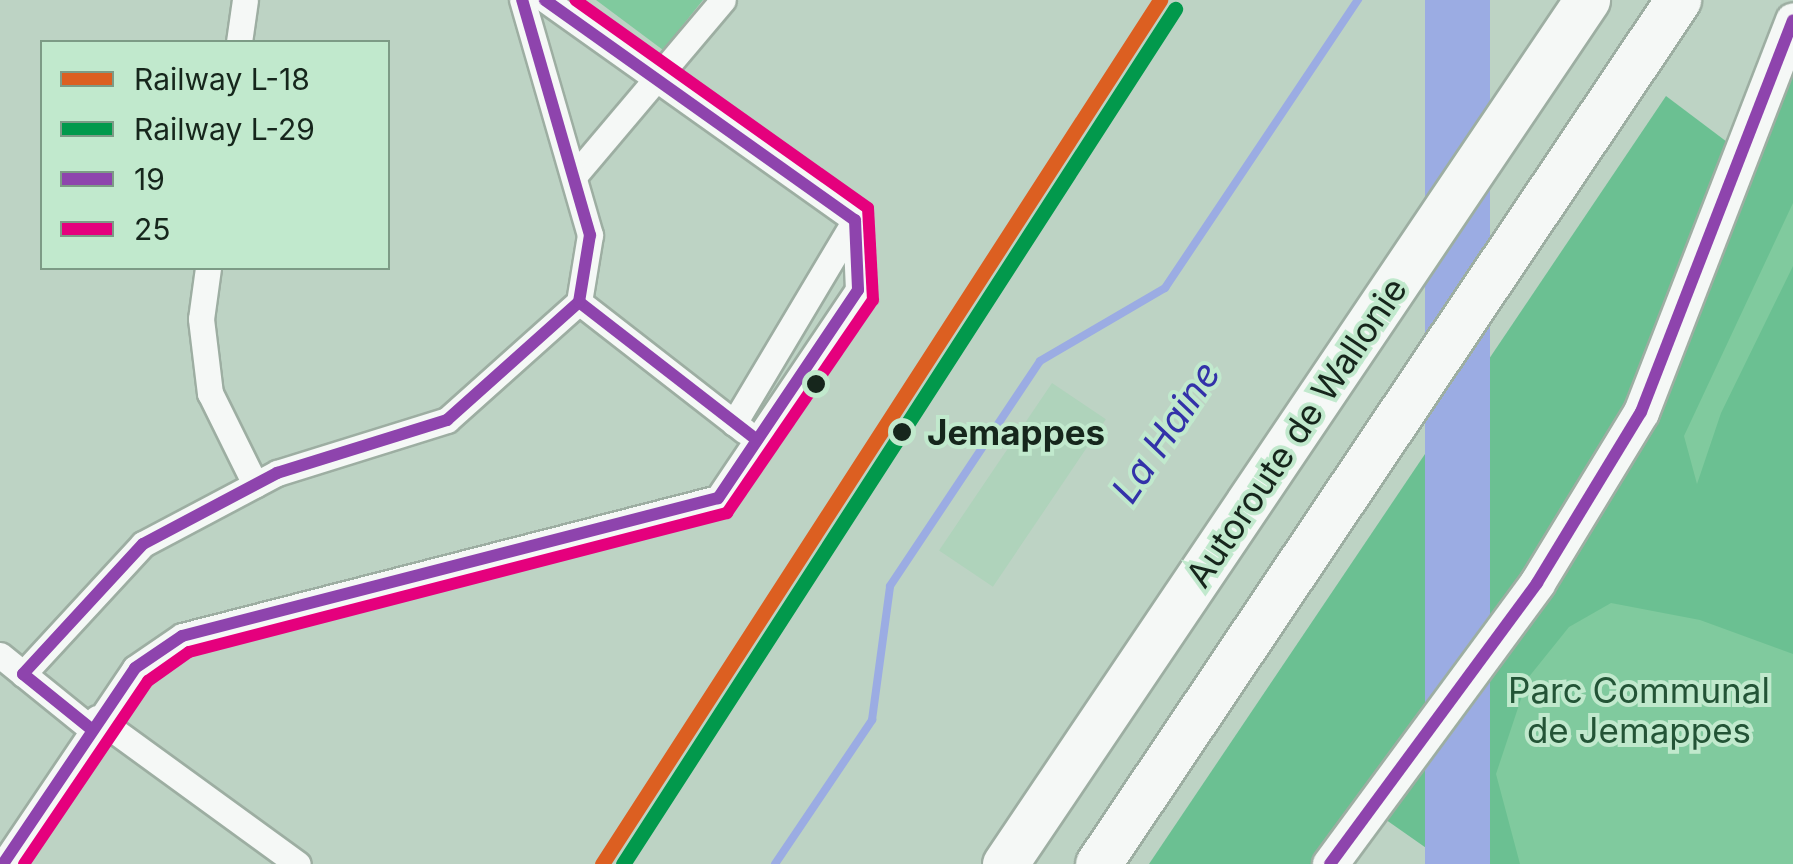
<!DOCTYPE html>
<style>
body{margin:0}
#map{position:relative;width:1793px;height:864px;overflow:hidden;background:#bdd3c4;font-family:Inter,sans-serif}
div>[style]{position:absolute}
.built>*{inset:0;background:#afd3bb;transform-origin:0 0}
.green>*{inset:0;background:#80ca9e}
.forest>*{inset:0;background:#6bc092}
.water>*{inset:0;background:#9bace3;transform-origin:0 0}
.stream>*{height:8px;margin:-4px;padding:0 4px;transform-origin:4px;border-radius:4px;background:#9bace3}
.roads{filter:drop-shadow(2px 0 #9daea2) drop-shadow(-2px 0 #9daea2) drop-shadow(0 2px #9daea2) drop-shadow(0 -2px #9daea2)}
.street>*{height:25px;margin:-12.5px;padding:0 12.5px;transform-origin:12.5px;border-radius:12.5px;background:#f5f8f6}
.secondary>*{height:35px;margin:-17.5px;padding:0 17.5px;transform-origin:17.5px;border-radius:17.5px;background:#f5f8f6}
.highway>*{height:45px;margin:-22.5px;padding:0 22.5px;transform-origin:22.5px;border-radius:22.5px;background:#f5f8f6}
.bus-1>*{height:12px;margin:-6px;padding:0 6px;transform-origin:6px;border-radius:6px;background:#8e44ad}
.bus-2>*{height:12px;margin:-6px;padding:0 6px;transform-origin:6px;border-radius:6px;background:#e5007d}
.rail-1>*{height:15px;margin:-7.5px;padding:0 7.5px;transform-origin:7.5px;border-radius:7.5px;background:#dc5f21}
.rail-2>*{height:15px;margin:-7.5px;padding:0 7.5px;transform-origin:7.5px;border-radius:7.5px;background:#02994c}
.dots>*{width:28px;height:28px;translate:-50% -50%;box-sizing:border-box;border:5px solid #c1e9cd;border-radius:50%}
span{translate:-50% -50%;white-space:nowrap;text-align:center;line-height:1.15;-webkit-text-stroke:8px #c1e9cd;paint-order:stroke}
.stop-label{font-size:35px;color:#16261c;font-weight:700}
.left{translate:0 -50%;text-align:left}
.street-label{font-size:35px;color:#16261c}
.park-label{font-size:35px;color:#235436}
.water-label{font-size:38px;color:#3332a9;font-style:italic}
.legend{position:absolute;left:40px;top:40px;width:350px;height:230px;box-sizing:border-box;background:#c1e9cd;border:2px solid #7d9b86;margin:0;padding:12px 18px;list-style:none;font-size:30px;color:#16261c}
.legend li{display:flex;align-items:center;gap:20px;height:50px}
.legend b{width:50px;border:2px solid #7d9b86}
</style>
<div id="map">
<div class="built">
<div style="left:1052px;top:383px;width:65px;height:202px;rotate:34deg"></div>
</div>
<div class="green">
<div style="clip-path:polygon(596px 0,703px 0,663px 50px)"></div>
<div style="clip-path:polygon(1793px 34px,1793px 864px,1449px 864px)"></div>
</div>
<div class="forest">
<div style="clip-path:polygon(1793px 34px,1793px 203px,1684px 436px,1697px 484px,1721px 413px,1793px 266px,1793px 654px,1700px 620px,1611px 603px,1569px 627px,1528px 678px,1496px 774px,1520px 864px,1449px 864px,1372px 810px,1645px 419px)"></div>
<div style="clip-path:polygon(1666px 96px,1743px 154px,1641px 412px,1330px 864px,1149px 864px)"></div>
</div>
<div class="water">
<div style="left:1425px;top:0;width:65px;height:1041px"></div>
</div>
<div class="stream">
<div style="left:775px;top:864px;width:174px;rotate:-56deg"></div>
<div style="left:872px;top:720px;width:135px;rotate:-82.3deg"></div>
<div style="left:890px;top:586px;width:270px;rotate:-56.3deg"></div>
<div style="left:1040px;top:361px;width:145px;rotate:-30.3deg"></div>
<div style="left:1165px;top:288px;width:347px;rotate:-56.2deg"></div>
</div>
<div class="roads">
<div class="street">
<div style="left:239px;top:42px;width:42px;rotate:-81.9deg"></div>
<div style="left:575px;top:175px;width:229px;rotate:-49.8deg"></div>
<div style="left:208px;top:268px;width:51px;rotate:97.8deg"></div>
<div style="left:201px;top:319px;width:75px;rotate:83.1deg"></div>
<div style="left:210px;top:393px;width:102px;rotate:63.7deg"></div>
<div style="left:579px;top:302px;width:210px;rotate:37.9deg"></div>
<div style="left:734px;top:423px;width:236px;rotate:-59.2deg"></div>
<div style="left:0;top:655px;width:116px;rotate:39deg"></div>
<div style="left:23px;top:674px;width:177px;rotate:-47.3deg"></div>
<div style="left:143px;top:544px;width:152px;rotate:-27.9deg"></div>
<div style="left:277px;top:473px;width:178px;rotate:-17.3deg"></div>
<div style="left:447px;top:420px;width:177px;rotate:-41.8deg"></div>
<div style="left:579px;top:302px;width:68px;rotate:-80.7deg"></div>
<div style="left:590px;top:235px;width:245px;rotate:-106.1deg"></div>
<div style="left:97px;top:718px;width:248px;rotate:36deg"></div>
<div style="left:3px;top:864px;width:236px;rotate:-56deg"></div>
<div style="left:135px;top:668px;width:57px;rotate:-34.2deg"></div>
<div style="left:182px;top:636px;width:553px;rotate:-14.44deg"></div>
<div style="left:718px;top:498px;width:251px;rotate:-56.1deg"></div>
<div style="left:858px;top:290px;width:70px;rotate:-92.5deg"></div>
<div style="left:855px;top:220px;width:380px;rotate:-144.6deg"></div>
</div>
<div class="secondary">
<div style="left:1330px;top:864px;width:349px;rotate:-53.6deg"></div>
<div style="left:1537px;top:583px;width:200px;rotate:-58.7deg"></div>
<div style="left:1641px;top:412px;width:420px;rotate:-68.8deg"></div>
</div>
<div class="highway">
<div style="left:1005px;top:864px;width:1042px;rotate:-56.04deg"></div>
<div style="left:1098px;top:864px;width:1041px;rotate:-56.13deg"></div>
</div>
</div>
<div class="bus-1">
<div style="left:545px;top:0;width:380px;rotate:35.4deg"></div>
<div style="left:855px;top:220px;width:70px;rotate:87.5deg"></div>
<div style="left:858px;top:290px;width:251px;rotate:123.9deg"></div>
<div style="left:579px;top:302px;width:225px;rotate:37.8deg"></div>
<div style="left:90px;top:728px;width:86px;rotate:-141.1deg"></div>
<div style="left:23px;top:674px;width:177px;rotate:-47.3deg"></div>
<div style="left:143px;top:544px;width:152px;rotate:-27.9deg"></div>
<div style="left:277px;top:473px;width:178px;rotate:-17.3deg"></div>
<div style="left:447px;top:420px;width:177px;rotate:-41.8deg"></div>
<div style="left:579px;top:302px;width:68px;rotate:-80.7deg"></div>
<div style="left:590px;top:235px;width:245px;rotate:-106.1deg"></div>
<div style="left:3px;top:864px;width:236px;rotate:-56deg"></div>
<div style="left:135px;top:668px;width:57px;rotate:-34.2deg"></div>
<div style="left:182px;top:636px;width:553px;rotate:-14.44deg"></div>
<div style="left:1330px;top:864px;width:349px;rotate:-53.6deg"></div>
<div style="left:1537px;top:583px;width:200px;rotate:-58.7deg"></div>
<div style="left:1641px;top:412px;width:420px;rotate:-68.8deg"></div>
</div>
<div class="bus-2">
<div style="left:24px;top:864px;width:221px;rotate:-55.9deg"></div>
<div style="left:148px;top:681px;width:50px;rotate:-35.3deg"></div>
<div style="left:189px;top:652px;width:556px;rotate:-14.49deg"></div>
<div style="left:727px;top:513px;width:258px;rotate:-55.6deg"></div>
<div style="left:873px;top:300px;width:92px;rotate:-93.1deg"></div>
<div style="left:868px;top:208px;width:359px;rotate:-144.6deg"></div>
</div>
<div class="rail-1">
<div style="left:602px;top:864px;width:1029px;rotate:-57.14deg"></div>
</div>
<div class="rail-2">
<div style="left:623px;top:864px;width:1018px;rotate:-57.15deg"></div>
</div>
<div class="dots">
<div style="left:816px;top:384px;background:#16261c"></div>
<div style="left:902px;top:432px;background:#16261c"></div>
</div>
<div class="stop-label">
<span class="left" style="left:927px;top:432px">Jemappes</span>
</div>
<div class="street-label">
<span style="left:1296px;top:432px;rotate:-56deg">Autoroute de Wallonie</span>
</div>
<div class="park-label">
<span style="left:1639px;top:710px">Parc Communal<br>de Jemappes</span>
</div>
<div class="water-label">
<span style="left:1166px;top:432px;rotate:-56deg">La Haine</span>
</div>
<ul class="legend">
<li><b style="height:12px;background:#dc5f21"></b>Railway L-18</li>
<li><b style="height:12px;background:#02994c"></b>Railway L-29</li>
<li><b style="height:12px;background:#8e44ad"></b>19</li>
<li><b style="height:12px;background:#e5007d"></b>25</li>
</ul>
</div>
